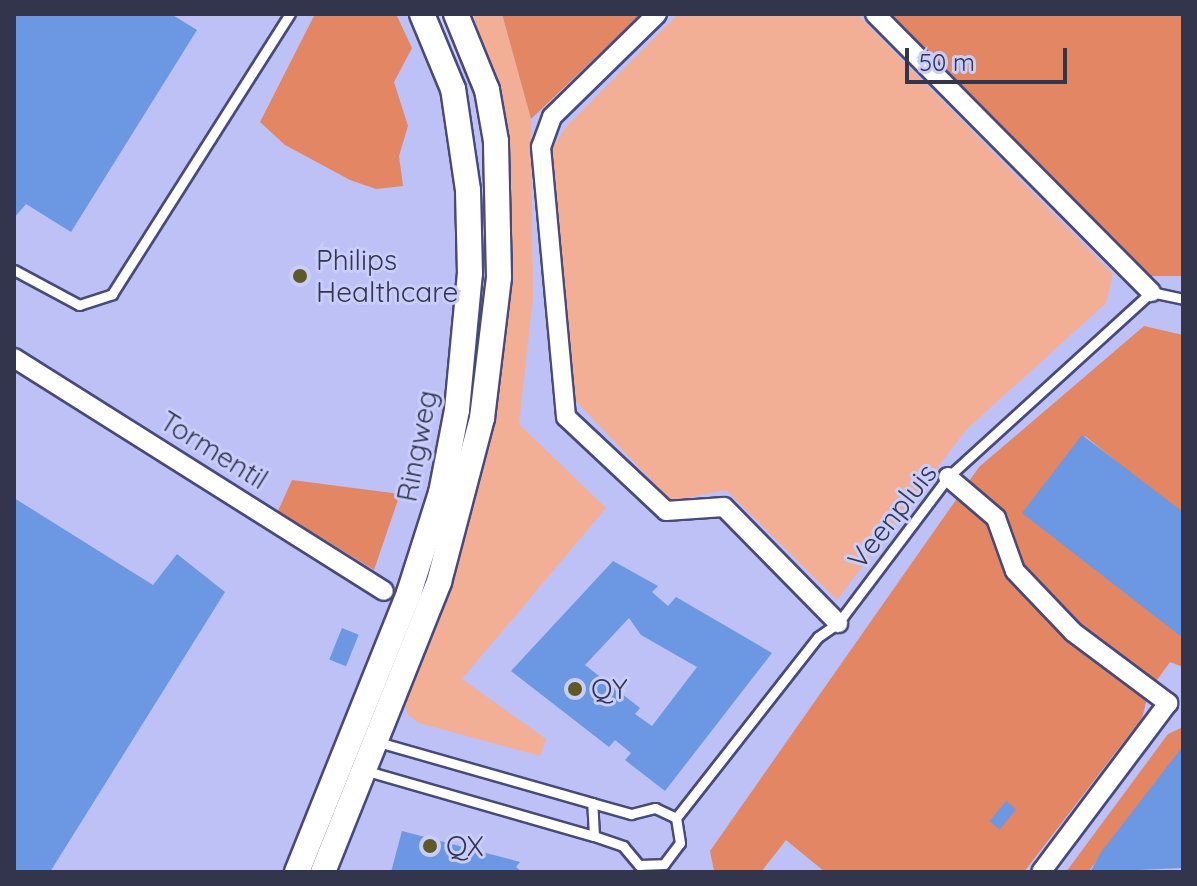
<!DOCTYPE html>
<style>
body{margin:0}
#map{position:relative;width:1197px;height:886px;overflow:hidden;background:#c8cdfb;font-family:Quicksand,sans-serif}
div>[style]{position:absolute}
.built>*{inset:0;background:#bdc1f5}
.green>*{inset:0;background:#f3af96}
.forest>*{inset:0;background:#e28664}
.building>*{inset:0;background:#6b97e3;transform-origin:0 0}
.roads{filter:drop-shadow(2px 0 #484a7b) drop-shadow(-2px 0 #484a7b) drop-shadow(0 2px #484a7b) drop-shadow(0 -2px #484a7b)}
.service>*{height:9px;margin:-4.5px;padding:0 4.5px;transform-origin:4.5px;border-radius:4.5px;background:#fff}
.minor>*{height:18px;margin:-9px;padding:0 9px;transform-origin:9px;border-radius:9px;background:#fff}
.secondary>*{height:24px;margin:-12px;padding:0 12px;transform-origin:12px;border-radius:12px;background:#fff}
.dots>*{width:22px;height:22px;translate:-50% -50%;box-sizing:border-box;border:4px solid #c8cdfb;border-radius:50%}
span{translate:-50% -50%;white-space:nowrap;text-align:center;line-height:1.15;-webkit-text-stroke:6px #c8cdfb;paint-order:stroke}
.poi-label{font-size:28px;color:#33354c}
.left{translate:0 -50%;text-align:left}
.street-label{font-size:28px;color:#33354c}
.frame{position:absolute;inset:0;border:16px solid #33354c;pointer-events:none}
.scale{position:absolute;left:905px;top:48px;width:162px;height:36px;box-sizing:border-box;border:4px solid #33354c;border-top:0;padding-left:10px;font-size:24px;line-height:28px;white-space:nowrap;color:#33354c;-webkit-text-stroke:6px #c8cdfb;paint-order:stroke}
</style>
<div id="map">
<div class="built">
<div style="clip-path:polygon(14px 14px,405px 14px,531px 119px,641px 14px,887px 14px,1149px 275px,1183px 276px,1183px 872px,14px 872px)"></div>
</div>
<div class="green">
<div style="clip-path:polygon(473px 14px,502px 14px,531px 119px,533px 298px,519px 424px,606px 508px,462px 679px,546px 739px,540px 756px,419px 723px,408px 715px,402px 694px,468px 502px,508px 195px,507px 122px)"></div>
<div style="clip-path:polygon(678px 14px,857px 14px,1113px 274px,1106px 303px,966px 430px,837px 600px,726px 490px,671px 501px,570px 395px,549px 153px,566px 127px)"></div>
</div>
<div class="forest">
<div style="clip-path:polygon(315px 14px,396px 14px,412px 48px,394px 82px,408px 126px,399px 156px,403px 186px,376px 189px,350px 180px,285px 145px,260px 122px)"></div>
<div style="clip-path:polygon(502px 14px,641px 14px,531px 119px)"></div>
<div style="clip-path:polygon(887px 14px,1183px 14px,1183px 276px,1149px 276px)"></div>
<div style="clip-path:polygon(1144px 326px,1183px 335px,1183px 516px,1085px 436px,1026px 512px,1183px 634px,1183px 667px,1170px 662px,1149px 691px,1142px 718px,1024px 872px,825px 872px,786px 840px,761px 872px,714px 871px,710px 851px,979px 467px)"></div>
<div style="clip-path:polygon(292px 480px,400px 494px,374px 570px,278px 511px)"></div>
<div style="clip-path:polygon(1183px 727px,1183px 749px,1088px 872px,1066px 872px,1168px 734px)"></div>
</div>
<div class="building">
<div style="clip-path:polygon(14px 14px,171px 14px,197px 30px,71px 232px,26px 204px,14px 218px)"></div>
<div style="clip-path:polygon(1082px 435px,1183px 512px,1183px 638px,1022px 513px)"></div>
<div style="clip-path:polygon(14px 498px,153px 585px,177px 554px,225px 592px,50px 872px,14px 871px)"></div>
<div style="clip-path:polygon(evenodd,613px 561px,658px 586px,652px 592px,668px 606px,676px 597px,772px 653px,665px 791px,625px 760px,631px 753px,615px 740px,609px 747px,511px 671px,613px 561px,629px 618px,641px 635px,697px 667px,652px 726px,635px 714px,640px 708px,585px 665px,629px 618px)"></div>
<div style="left:342px;top:628px;width:18px;height:34px;rotate:22deg"></div>
<div style="clip-path:polygon(1183px 746px,1183px 868px,1090px 872px,1102px 851px)"></div>
<div style="left:1006px;top:801px;width:13px;height:26px;rotate:39deg"></div>
<div style="clip-path:polygon(402px 831px,520px 862px,516px 867px,522px 872px,391px 872px)"></div>
</div>
<div class="roads">
<div class="service">
<div style="left:14px;top:270px;width:74px;rotate:28.3deg"></div>
<div style="left:79px;top:305px;width:35px;rotate:-18deg"></div>
<div style="left:112px;top:294px;width:332px;rotate:-57.6deg"></div>
<div style="left:378px;top:742px;width:223px;rotate:15.9deg"></div>
<div style="left:367px;top:771px;width:236px;rotate:16deg"></div>
<div style="left:594px;top:836px;width:31px;rotate:19deg"></div>
<div style="left:623px;top:846px;width:25px;rotate:50deg"></div>
<div style="left:639px;top:865px;width:25px;rotate:-2deg"></div>
<div style="left:664px;top:864px;width:26px;rotate:-53deg"></div>
<div style="left:680px;top:843px;width:25px;rotate:-99deg"></div>
<div style="left:676px;top:818px;width:230px;rotate:-51.9deg"></div>
<div style="left:818px;top:637px;width:24px;rotate:-35deg"></div>
<div style="left:838px;top:623px;width:183px;rotate:-53deg"></div>
<div style="left:948px;top:477px;width:275px;rotate:-42.3deg"></div>
<div style="left:1151px;top:292px;width:33px;rotate:12deg"></div>
<div style="left:594px;top:836px;width:33px;rotate:-93deg"></div>
<div style="left:592px;top:803px;width:41px;rotate:15.8deg"></div>
<div style="left:631px;top:814px;width:25px;rotate:-14deg"></div>
<div style="left:655px;top:808px;width:23px;rotate:25deg"></div>
</div>
<div class="minor">
<div style="left:657px;top:14px;width:147px;rotate:135.6deg"></div>
<div style="left:552px;top:117px;width:32px;rotate:110deg"></div>
<div style="left:541px;top:147px;width:271px;rotate:84.7deg"></div>
<div style="left:566px;top:417px;width:137px;rotate:43.2deg"></div>
<div style="left:666px;top:511px;width:58px;rotate:-3.9deg"></div>
<div style="left:724px;top:507px;width:163px;rotate:45.5deg"></div>
<div style="left:875px;top:14px;width:392px;rotate:45.2deg"></div>
<div style="left:14px;top:358px;width:437px;rotate:32.2deg"></div>
<div style="left:948px;top:477px;width:63px;rotate:40.5deg"></div>
<div style="left:996px;top:518px;width:56px;rotate:70.3deg"></div>
<div style="left:1015px;top:571px;width:84px;rotate:46.4deg"></div>
<div style="left:1073px;top:632px;width:119px;rotate:36.8deg"></div>
<div style="left:1168px;top:703px;width:211px;rotate:126.9deg"></div>
</div>
<div class="secondary">
<div style="left:297px;top:872px;width:301px;rotate:-68.1deg"></div>
<div style="left:409px;top:593px;width:105px;rotate:-72.3deg"></div>
<div style="left:441px;top:493px;width:85px;rotate:-79.1deg"></div>
<div style="left:457px;top:410px;width:138px;rotate:-84.6deg"></div>
<div style="left:470px;top:273px;width:83px;rotate:-91.4deg"></div>
<div style="left:468px;top:190px;width:102px;rotate:-98.4deg"></div>
<div style="left:453px;top:89px;width:81px;rotate:-112.5deg"></div>
<div style="left:323px;top:872px;width:312px;rotate:-68.2deg"></div>
<div style="left:439px;top:582px;width:170px;rotate:-75.3deg"></div>
<div style="left:482px;top:418px;width:142px;rotate:-83.1deg"></div>
<div style="left:499px;top:277px;width:136px;rotate:-91.3deg"></div>
<div style="left:496px;top:141px;width:52px;rotate:-100deg"></div>
<div style="left:487px;top:90px;width:82px;rotate:-112.2deg"></div>
</div>
</div>
<div class="dots">
<div style="left:300px;top:276px;background:#615925"></div>
<div style="left:575px;top:689px;background:#615925"></div>
<div style="left:430px;top:846px;background:#615925"></div>
</div>
<div class="poi-label">
<span class="left" style="left:316px;top:276px">Philips<br>Healthcare</span>
<span class="left" style="left:591px;top:689px">QY</span>
<span class="left" style="left:446px;top:846px">QX</span>
</div>
<div class="street-label">
<span style="left:417px;top:446px;rotate:-79deg">Ringweg</span>
<span style="left:214px;top:450px;rotate:32deg">Tormentil</span>
<span style="left:892px;top:516px;rotate:-52deg">Veenpluis</span>
</div>
<div class="frame"></div>
<div class="scale">50 m</div>
</div>
